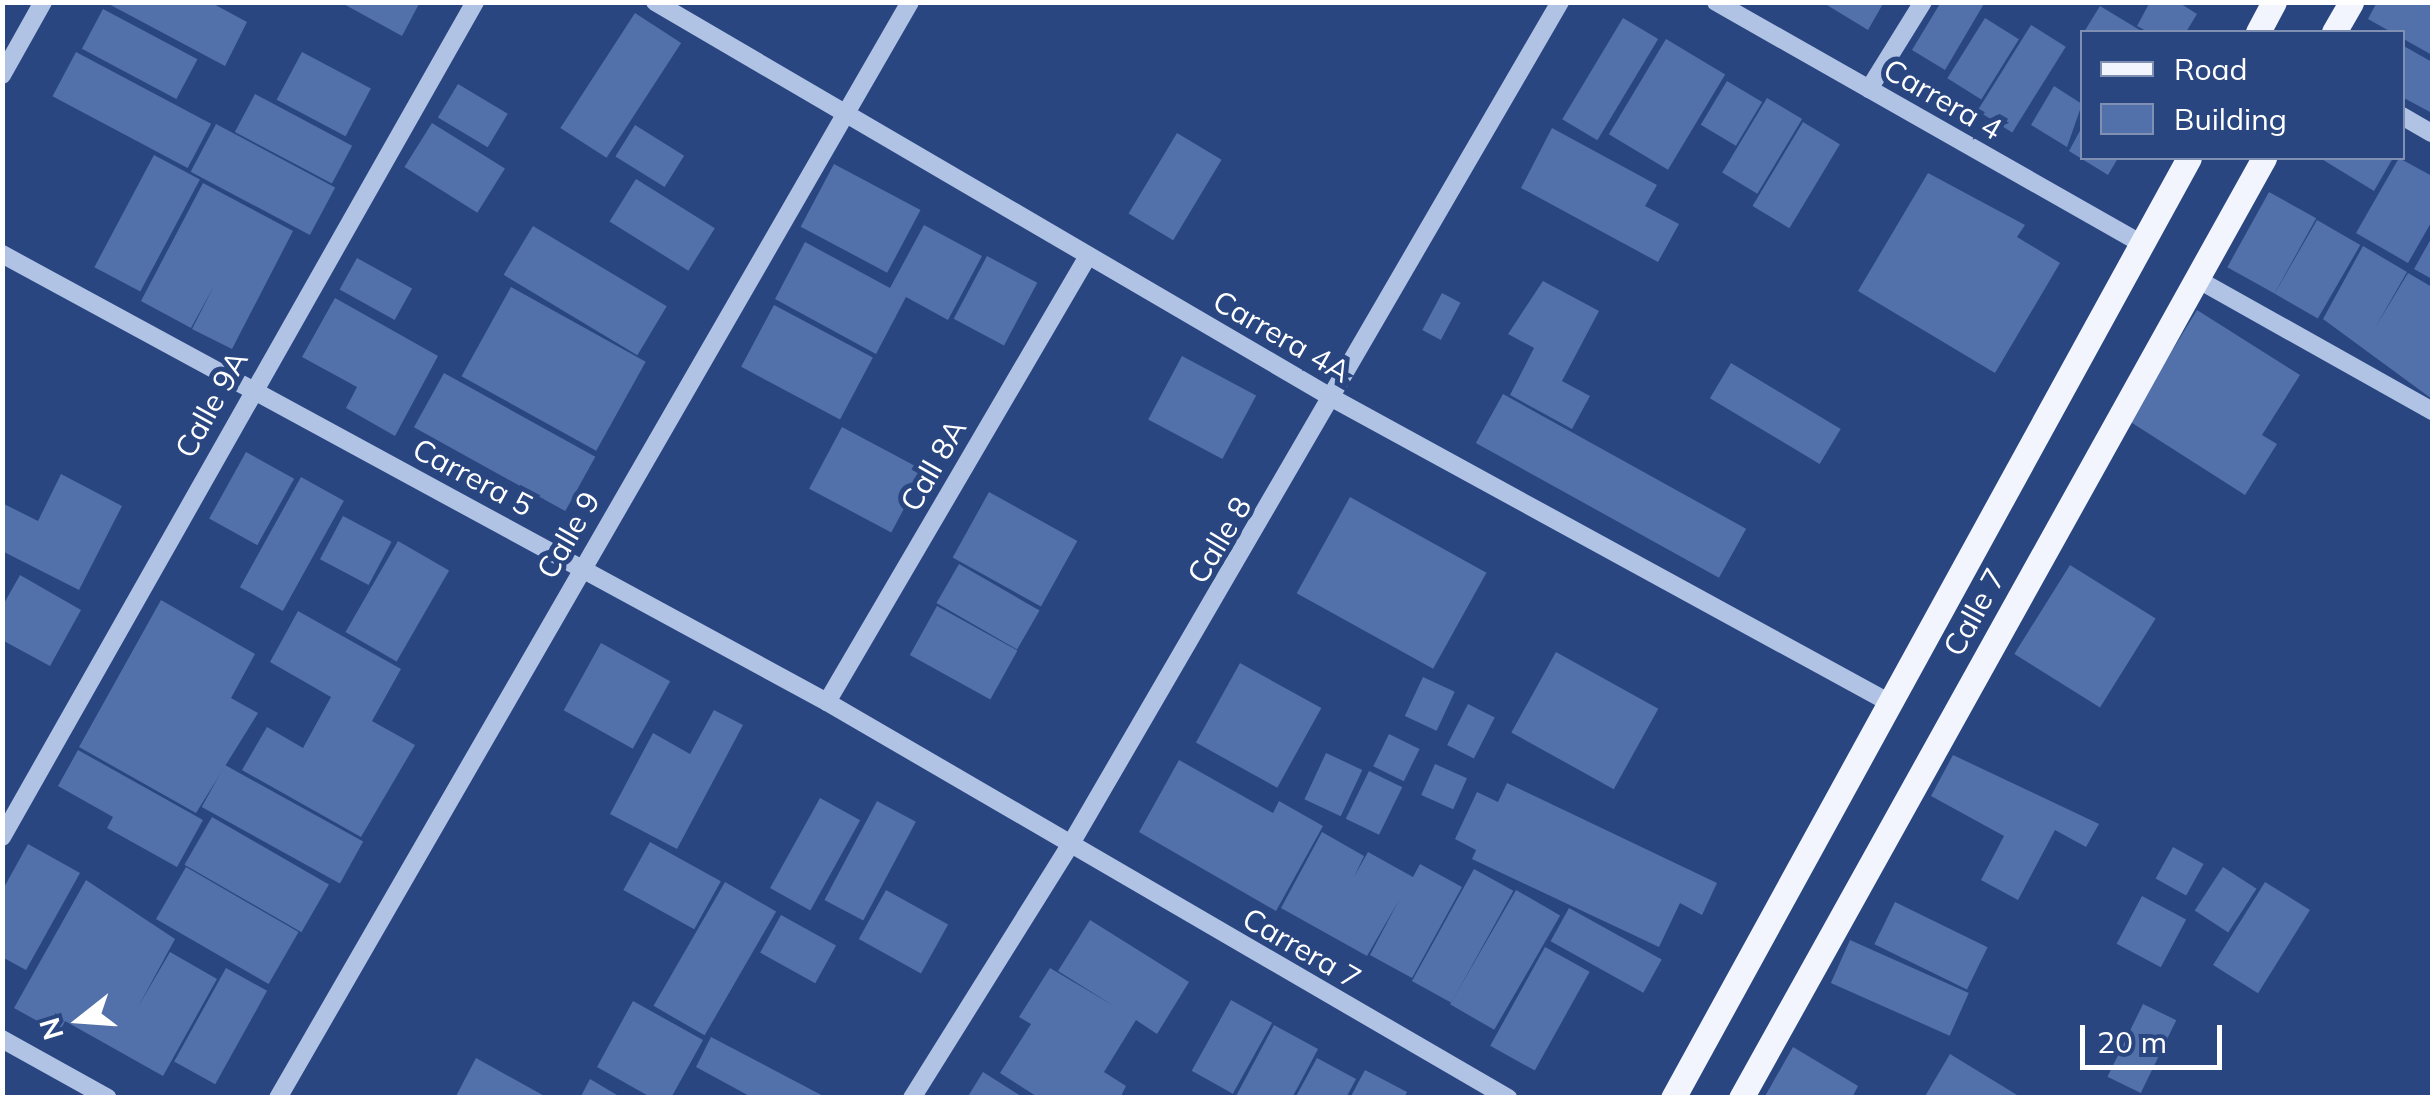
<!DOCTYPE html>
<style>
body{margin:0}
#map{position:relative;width:2435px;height:1100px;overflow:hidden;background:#294681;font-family:Mulish,sans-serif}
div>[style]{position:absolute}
.building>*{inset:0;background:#5270a9;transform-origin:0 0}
.minor>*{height:18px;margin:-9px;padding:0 9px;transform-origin:9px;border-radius:9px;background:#b1c3e5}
.major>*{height:25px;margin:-12.5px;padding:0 12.5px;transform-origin:12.5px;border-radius:12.5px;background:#f2f5fd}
span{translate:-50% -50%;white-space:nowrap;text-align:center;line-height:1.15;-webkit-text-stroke:10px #294681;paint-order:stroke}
.street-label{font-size:30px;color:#fff}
.frame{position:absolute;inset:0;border:5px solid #fff;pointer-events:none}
.legend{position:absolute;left:2080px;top:30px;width:325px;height:130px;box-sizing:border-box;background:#294681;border:2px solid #7f90b3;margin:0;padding:12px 18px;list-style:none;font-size:30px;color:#fff}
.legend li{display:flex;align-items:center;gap:20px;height:50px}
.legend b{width:50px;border:2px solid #7f90b3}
.north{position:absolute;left:30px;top:970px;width:100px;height:100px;-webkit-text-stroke:8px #294681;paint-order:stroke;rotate:253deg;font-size:28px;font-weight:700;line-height:40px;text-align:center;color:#fff}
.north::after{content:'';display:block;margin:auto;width:35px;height:45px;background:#fff;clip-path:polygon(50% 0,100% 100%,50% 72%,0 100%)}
.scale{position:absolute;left:2080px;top:1025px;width:142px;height:45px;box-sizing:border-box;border:5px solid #fff;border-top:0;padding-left:12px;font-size:30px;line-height:35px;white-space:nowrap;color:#fff;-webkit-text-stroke:8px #294681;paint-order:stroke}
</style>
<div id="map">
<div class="building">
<div style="clip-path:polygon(105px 2px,210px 2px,247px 22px,225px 66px)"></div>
<div style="clip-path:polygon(340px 2px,420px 2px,402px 36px)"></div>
<div style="clip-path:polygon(1822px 2px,1884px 2px,1868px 30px)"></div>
<div style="clip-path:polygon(1941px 2px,1985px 2px,1945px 70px,1912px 50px)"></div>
<div style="clip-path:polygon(2150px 2px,2178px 2px,2197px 14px,2186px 32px,2148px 32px,2137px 26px)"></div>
<div style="clip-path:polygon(2377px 2px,2432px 5px,2432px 55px,2368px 19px)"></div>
<div style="clip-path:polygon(2100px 6px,2143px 32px,2084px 32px)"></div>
<div style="left:103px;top:9px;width:107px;height:45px;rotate:28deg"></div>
<div style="left:635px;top:13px;width:55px;height:137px;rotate:33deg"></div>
<div style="left:1623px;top:18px;width:41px;height:118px;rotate:31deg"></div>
<div style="left:1985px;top:18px;width:40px;height:71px;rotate:32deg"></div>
<div style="left:2031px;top:25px;width:41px;height:101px;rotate:32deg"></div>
<div style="left:1666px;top:39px;width:69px;height:111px;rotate:31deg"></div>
<div style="clip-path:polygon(2402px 45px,2432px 62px,2432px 113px,2402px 97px)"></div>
<div style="left:76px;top:52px;width:153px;height:50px;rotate:28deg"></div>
<div style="left:302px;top:52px;width:78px;height:54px;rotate:28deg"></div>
<div style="left:1727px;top:81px;width:41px;height:51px;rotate:31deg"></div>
<div style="left:458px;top:84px;width:58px;height:39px;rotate:31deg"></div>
<div style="clip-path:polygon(2054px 86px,2082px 104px,2067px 147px,2031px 125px)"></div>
<div style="left:255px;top:94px;width:110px;height:43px;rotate:28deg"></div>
<div style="left:1767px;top:98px;width:41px;height:87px;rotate:31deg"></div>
<div style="left:1803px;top:122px;width:43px;height:98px;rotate:31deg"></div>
<div style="left:432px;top:123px;width:86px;height:52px;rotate:32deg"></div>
<div style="left:216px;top:124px;width:135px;height:54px;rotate:28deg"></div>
<div style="left:635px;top:125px;width:58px;height:37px;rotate:32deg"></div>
<div style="clip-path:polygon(2082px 127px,2082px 158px,2118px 158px,2108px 175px,2069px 151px)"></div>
<div style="clip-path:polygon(1552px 128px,1657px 185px,1645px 206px,1679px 224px,1658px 262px,1521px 188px)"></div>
<div style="left:1177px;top:133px;width:52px;height:94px;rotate:31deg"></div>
<div style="left:154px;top:155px;width:52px;height:127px;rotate:28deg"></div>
<div style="clip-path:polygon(2320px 158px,2393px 158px,2374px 191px)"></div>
<div style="clip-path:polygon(2399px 158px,2432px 176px,2432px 221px,2408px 263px,2356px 233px)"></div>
<div style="left:834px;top:164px;width:98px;height:71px;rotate:28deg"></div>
<div style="clip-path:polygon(1928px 173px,2025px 225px,2017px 237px,2060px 263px,1995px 373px,1858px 291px)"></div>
<div style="left:636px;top:179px;width:93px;height:50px;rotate:32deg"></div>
<div style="clip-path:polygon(203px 183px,293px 231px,232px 349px,192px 329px,214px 286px,191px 328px,141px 301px)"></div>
<div style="left:2269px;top:192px;width:54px;height:86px;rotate:29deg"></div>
<div style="left:2317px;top:220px;width:50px;height:85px;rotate:30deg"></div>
<div style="clip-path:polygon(924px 225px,982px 256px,948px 320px,906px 297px,876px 354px,775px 299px,805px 242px,890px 288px)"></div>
<div style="left:533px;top:226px;width:156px;height:57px;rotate:31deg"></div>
<div style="clip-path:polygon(2432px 237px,2432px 279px,2414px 269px)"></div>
<div style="clip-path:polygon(2363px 246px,2407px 272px,2375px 328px,2408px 273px,2432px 287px,2432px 399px,2323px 319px)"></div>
<div style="left:987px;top:256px;width:57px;height:71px;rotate:28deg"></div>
<div style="left:357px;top:258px;width:63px;height:36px;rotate:29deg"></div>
<div style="clip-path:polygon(1543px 281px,1599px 311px,1562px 381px,1590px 396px,1572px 429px,1510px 395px,1534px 348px,1508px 334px)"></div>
<div style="left:511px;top:287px;width:154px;height:102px;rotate:29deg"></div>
<div style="left:1442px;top:293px;width:21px;height:42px;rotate:28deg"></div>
<div style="clip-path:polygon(335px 298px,438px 356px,395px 436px,346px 408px,357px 387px,302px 357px)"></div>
<div style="left:774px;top:305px;width:112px;height:70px;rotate:28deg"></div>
<div style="clip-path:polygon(2197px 310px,2300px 375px,2262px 435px,2277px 444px,2245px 495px,2129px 421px)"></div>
<div style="left:1182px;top:356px;width:84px;height:72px;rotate:28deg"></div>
<div style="left:1731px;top:363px;width:128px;height:41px;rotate:31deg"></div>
<div style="left:444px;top:373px;width:173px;height:62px;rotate:29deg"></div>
<div style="left:1503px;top:394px;width:278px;height:56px;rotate:29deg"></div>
<div style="left:842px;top:427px;width:93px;height:70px;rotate:28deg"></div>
<div style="left:246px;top:452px;width:55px;height:76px;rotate:29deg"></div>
<div style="clip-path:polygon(61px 474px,122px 506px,79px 590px,2px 551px,2px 503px,38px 521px)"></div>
<div style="left:301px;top:477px;width:49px;height:126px;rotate:29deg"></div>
<div style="left:989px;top:492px;width:101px;height:75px;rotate:29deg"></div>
<div style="left:1350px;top:497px;width:156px;height:110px;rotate:29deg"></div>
<div style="left:343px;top:516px;width:55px;height:49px;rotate:28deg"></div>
<div style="left:398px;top:541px;width:59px;height:105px;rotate:30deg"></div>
<div style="left:959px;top:564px;width:93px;height:45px;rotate:30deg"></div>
<div style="left:2070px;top:565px;width:101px;height:105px;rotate:32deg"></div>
<div style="clip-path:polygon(20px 575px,81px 610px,50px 666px,2px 640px,2px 607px)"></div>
<div style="clip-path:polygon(161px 600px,255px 654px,231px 698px,258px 713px,196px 813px,79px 747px)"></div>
<div style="left:937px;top:606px;width:92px;height:56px;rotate:29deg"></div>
<div style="clip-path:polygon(298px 611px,401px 669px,372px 721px,415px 745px,361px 837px,242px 770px,267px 727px,303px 748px,331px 697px,270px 662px)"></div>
<div style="left:601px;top:643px;width:79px;height:77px;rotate:29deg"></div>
<div style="left:1556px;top:652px;width:117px;height:92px;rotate:29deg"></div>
<div style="left:1240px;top:663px;width:93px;height:91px;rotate:29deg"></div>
<div style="left:1423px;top:677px;width:35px;height:43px;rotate:25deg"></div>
<div style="left:1468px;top:704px;width:30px;height:46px;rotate:27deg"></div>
<div style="clip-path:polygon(714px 710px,743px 725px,677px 849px,610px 814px,653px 733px,690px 754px)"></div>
<div style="left:1389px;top:734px;width:34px;height:36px;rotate:26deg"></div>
<div style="clip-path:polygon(78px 750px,203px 820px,177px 867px,107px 828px,113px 817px,58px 786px)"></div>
<div style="left:1326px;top:753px;width:40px;height:51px;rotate:25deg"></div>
<div style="clip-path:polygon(1953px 755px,2099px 824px,2086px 847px,2055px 830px,2018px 900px,1981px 880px,2004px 836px,1931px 796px)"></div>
<div style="clip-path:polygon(1179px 760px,1273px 813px,1279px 801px,1323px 826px,1276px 911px,1139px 832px)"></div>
<div style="left:1435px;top:764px;width:35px;height:34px;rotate:24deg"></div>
<div style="left:225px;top:765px;width:158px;height:48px;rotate:29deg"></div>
<div style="left:1369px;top:771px;width:37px;height:53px;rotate:26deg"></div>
<div style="clip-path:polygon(1507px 783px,1717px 883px,1702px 915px,1680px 903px,1659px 947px,1472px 859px,1476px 850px,1455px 839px,1477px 792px,1498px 802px)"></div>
<div style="left:820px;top:798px;width:46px;height:103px;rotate:29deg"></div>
<div style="left:877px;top:801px;width:44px;height:112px;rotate:28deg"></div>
<div style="left:212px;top:817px;width:135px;height:55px;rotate:30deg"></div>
<div style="clip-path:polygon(1322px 832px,1364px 856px,1354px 877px,1368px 852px,1413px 877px,1420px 864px,1462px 887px,1412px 978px,1370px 955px,1399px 900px,1367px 956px,1281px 908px)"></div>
<div style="left:650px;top:842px;width:81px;height:55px;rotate:29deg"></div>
<div style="clip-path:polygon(28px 844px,80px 873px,26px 970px,2px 957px,2px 891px)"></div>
<div style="left:2173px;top:847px;width:35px;height:36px;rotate:29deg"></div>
<div style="left:186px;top:867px;width:130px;height:60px;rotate:30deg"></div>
<div style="left:2223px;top:867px;width:40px;height:52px;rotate:33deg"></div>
<div style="left:1474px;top:869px;width:45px;height:128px;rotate:29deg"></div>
<div style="clip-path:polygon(86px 880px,175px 939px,138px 1007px,170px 952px,217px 979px,163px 1076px,65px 1021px,59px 1033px,14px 1008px)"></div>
<div style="left:725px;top:882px;width:59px;height:143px;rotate:30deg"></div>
<div style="left:2265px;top:882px;width:53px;height:98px;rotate:32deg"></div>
<div style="left:886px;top:890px;width:71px;height:56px;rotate:29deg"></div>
<div style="left:1516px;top:890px;width:51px;height:132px;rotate:30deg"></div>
<div style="left:2142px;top:896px;width:50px;height:54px;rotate:28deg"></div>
<div style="left:1895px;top:902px;width:103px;height:47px;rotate:26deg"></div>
<div style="left:1569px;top:908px;width:106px;height:38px;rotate:29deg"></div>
<div style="left:781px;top:915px;width:63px;height:43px;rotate:29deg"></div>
<div style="clip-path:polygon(1090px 920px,1189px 982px,1157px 1034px,1136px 1020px,1104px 1072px,1126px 1086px,1120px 1098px,1039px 1098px,1000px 1073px,1031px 1024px,1019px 1017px,1050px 968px,1114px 1006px,1058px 971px)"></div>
<div style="left:1850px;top:940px;width:130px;height:47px;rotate:24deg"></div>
<div style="left:1545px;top:947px;width:51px;height:113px;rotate:29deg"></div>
<div style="left:226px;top:968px;width:47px;height:107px;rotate:29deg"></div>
<div style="left:1231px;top:1000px;width:47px;height:81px;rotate:29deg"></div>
<div style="clip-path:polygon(633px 1001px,703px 1040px,671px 1098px,652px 1098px,597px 1067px)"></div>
<div style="left:2143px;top:1004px;width:37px;height:81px;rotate:26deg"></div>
<div style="clip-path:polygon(1274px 1025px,1318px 1049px,1292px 1098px,1235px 1098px)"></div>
<div style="clip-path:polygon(711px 1037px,827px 1098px,753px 1098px,696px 1067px)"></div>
<div style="clip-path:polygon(1793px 1047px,1858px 1086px,1852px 1098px,1764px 1098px)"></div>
<div style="clip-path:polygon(1950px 1054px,2022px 1098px,1924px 1098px)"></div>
<div style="clip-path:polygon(476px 1058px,548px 1098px,455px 1098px)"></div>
<div style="clip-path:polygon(1317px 1058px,1356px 1079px,1346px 1098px,1295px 1098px)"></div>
<div style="clip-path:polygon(1365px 1070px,1407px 1092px,1404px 1098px,1350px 1098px)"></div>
<div style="clip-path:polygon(983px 1072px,1024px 1098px,967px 1098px)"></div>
<div style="clip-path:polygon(590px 1079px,622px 1098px,580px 1098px)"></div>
</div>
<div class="minor">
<div style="left:655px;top:2px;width:787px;rotate:30.31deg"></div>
<div style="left:1334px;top:399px;width:634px;rotate:28.67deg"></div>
<div style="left:1716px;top:2px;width:490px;rotate:29.6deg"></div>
<div style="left:2px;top:75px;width:84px;rotate:-60.7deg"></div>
<div style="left:1869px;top:89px;width:102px;rotate:-58.2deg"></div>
<div style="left:2402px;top:116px;width:34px;rotate:30deg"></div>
<div style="left:2px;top:254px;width:939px;rotate:28.5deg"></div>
<div style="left:827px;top:702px;width:788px;rotate:30.18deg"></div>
<div style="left:2197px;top:279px;width:270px;rotate:29.3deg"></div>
<div style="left:827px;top:702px;width:517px;rotate:-59.66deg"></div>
<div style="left:2px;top:837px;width:960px;rotate:-60.47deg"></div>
<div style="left:2px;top:1039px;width:121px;rotate:29.1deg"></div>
<div style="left:278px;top:1098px;width:1265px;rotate:-60.03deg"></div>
<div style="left:912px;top:1098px;width:296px;rotate:-58deg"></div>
<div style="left:1069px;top:847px;width:977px;rotate:-59.84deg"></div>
</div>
<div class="major">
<div style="left:2258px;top:32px;width:34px;rotate:-62deg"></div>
<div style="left:2334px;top:32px;width:34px;rotate:-60deg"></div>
<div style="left:1673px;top:1098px;width:1072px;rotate:-61.24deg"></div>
<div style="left:1741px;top:1098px;width:1076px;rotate:-60.91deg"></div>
</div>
<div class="street-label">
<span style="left:1943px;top:99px;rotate:30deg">Carrera 4</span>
<span style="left:1282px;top:336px;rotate:30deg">Carrera 4A</span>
<span style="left:211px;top:404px;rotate:-61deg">Calle 9A</span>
<span style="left:933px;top:465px;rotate:-60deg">Call 8A</span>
<span style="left:473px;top:477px;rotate:28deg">Carrera 5</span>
<span style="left:568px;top:535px;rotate:-60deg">Calle 9</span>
<span style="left:1219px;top:540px;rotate:-59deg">Calle 8</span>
<span style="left:1974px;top:612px;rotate:-61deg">Calle 7</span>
<span style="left:1302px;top:948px;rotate:30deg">Carrera 7</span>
</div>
<div class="frame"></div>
<ul class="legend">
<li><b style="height:12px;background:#f2f5fd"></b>Road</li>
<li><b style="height:28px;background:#5270a9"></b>Building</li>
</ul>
<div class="north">N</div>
<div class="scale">20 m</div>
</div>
